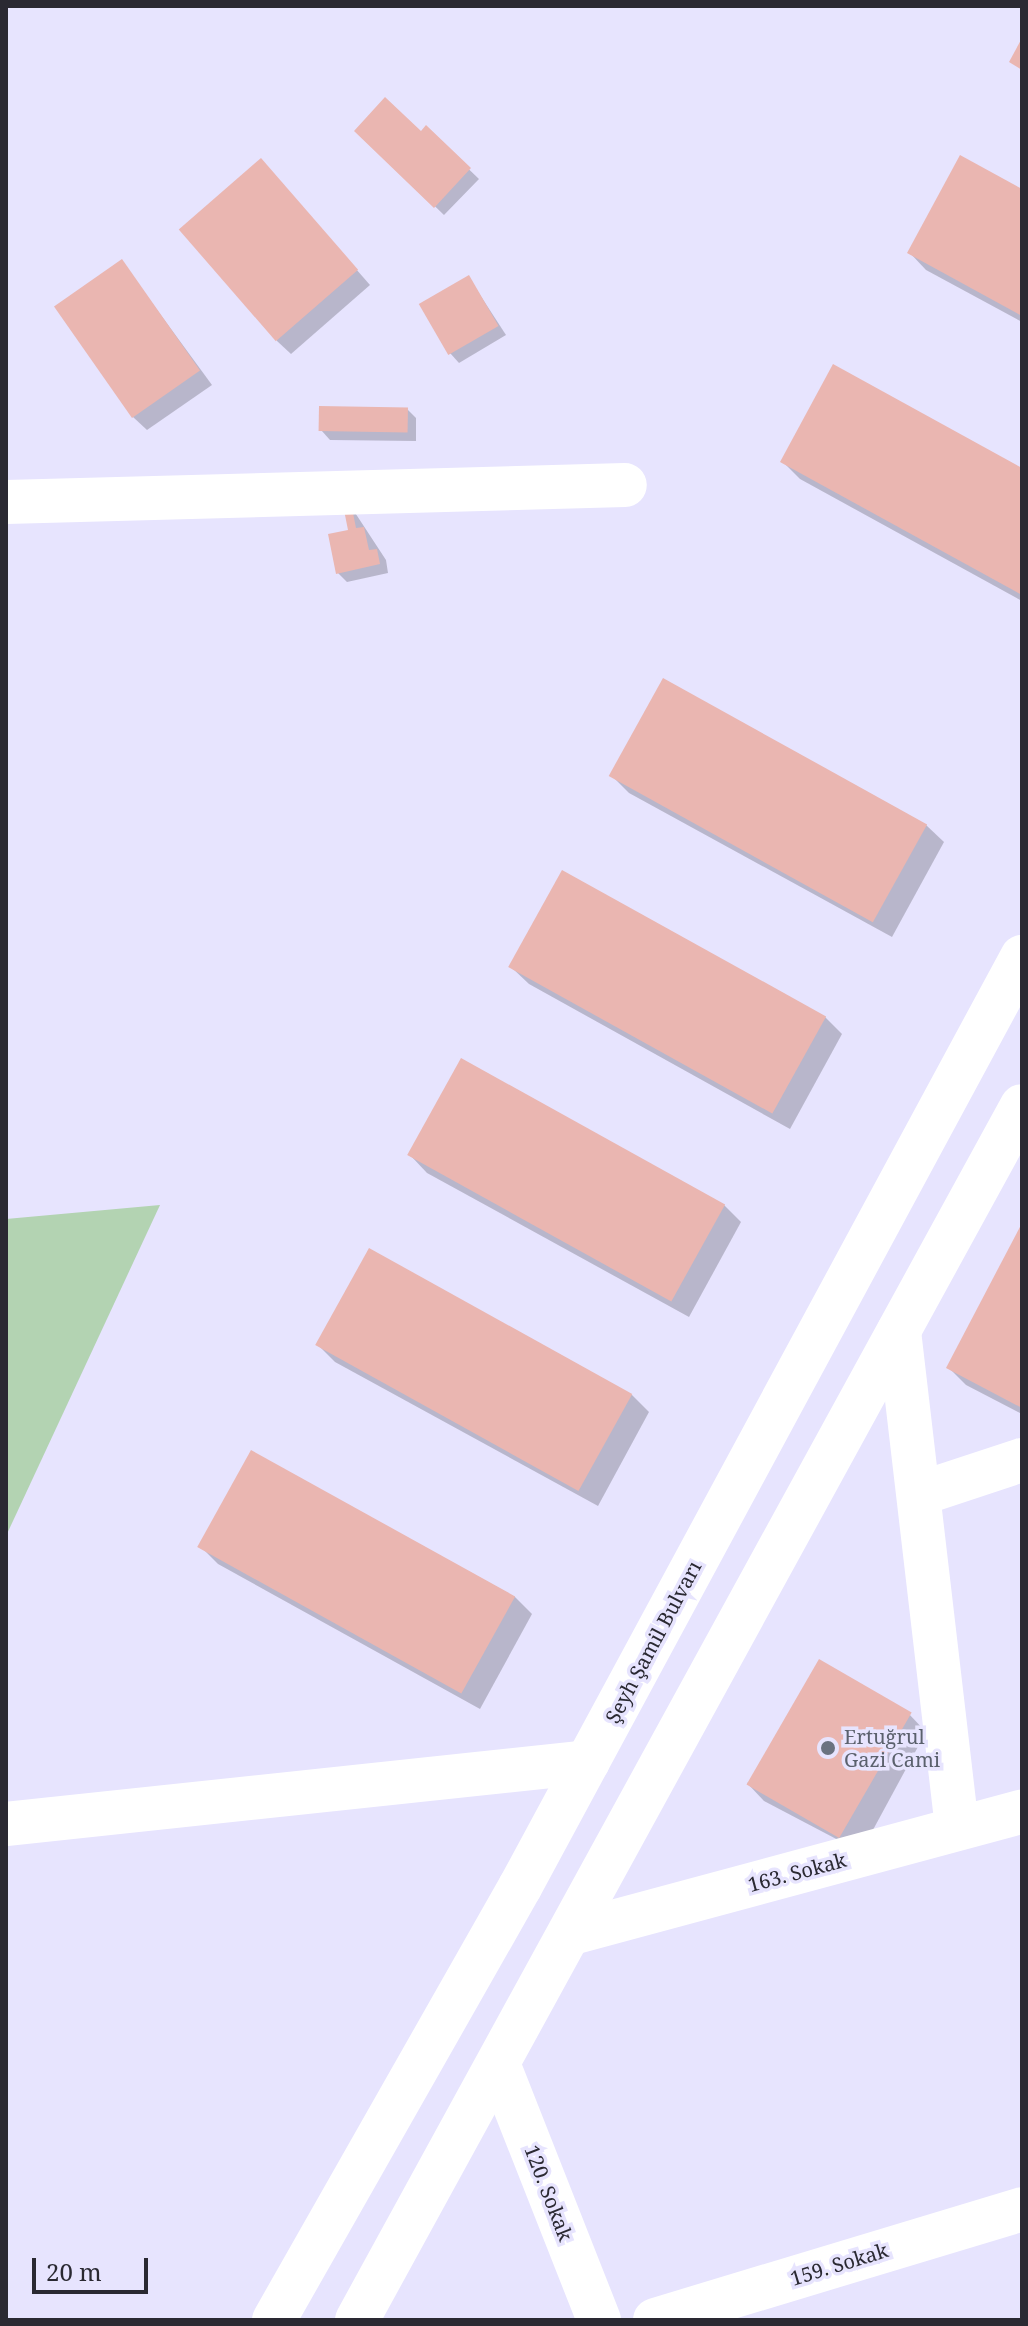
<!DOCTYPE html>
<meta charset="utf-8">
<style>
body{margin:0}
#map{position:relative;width:1028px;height:2326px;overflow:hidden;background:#e7e4fe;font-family:"Noto Serif",serif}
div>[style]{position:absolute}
.green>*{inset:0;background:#b3d3b2}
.shadow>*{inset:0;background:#0003}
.building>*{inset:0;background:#eab6b1;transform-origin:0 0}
.minor>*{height:44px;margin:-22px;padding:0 22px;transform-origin:22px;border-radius:22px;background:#fff}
.major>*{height:44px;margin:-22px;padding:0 22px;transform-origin:22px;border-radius:22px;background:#fff}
.dots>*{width:22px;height:22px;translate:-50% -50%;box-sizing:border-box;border:4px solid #e7e4fe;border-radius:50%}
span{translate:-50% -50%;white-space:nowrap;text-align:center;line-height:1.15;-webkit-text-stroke:7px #e7e4fe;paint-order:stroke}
.street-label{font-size:20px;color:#2a2932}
.worship-label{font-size:20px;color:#5b616d}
.left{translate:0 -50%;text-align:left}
.frame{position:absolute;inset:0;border:8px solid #2a2932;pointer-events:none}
.scale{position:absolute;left:32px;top:2258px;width:116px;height:36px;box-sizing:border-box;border:4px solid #2a2932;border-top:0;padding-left:10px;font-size:24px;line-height:28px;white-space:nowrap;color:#2a2932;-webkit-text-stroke:6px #e7e4fe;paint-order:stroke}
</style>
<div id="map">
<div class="green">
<div style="clip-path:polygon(160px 1205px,6px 1536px,6px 1219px)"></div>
</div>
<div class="shadow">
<div style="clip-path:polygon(426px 128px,479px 179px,444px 215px,357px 131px,421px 134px)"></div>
<div style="clip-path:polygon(274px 175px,370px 285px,291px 354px,277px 341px)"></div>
<div style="clip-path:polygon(1022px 192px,1022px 322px,926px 270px,909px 252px)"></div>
<div style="clip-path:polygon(122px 262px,212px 385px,147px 430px,133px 417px)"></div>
<div style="clip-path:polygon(469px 278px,506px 335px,459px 363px,450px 353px)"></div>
<div style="clip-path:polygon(407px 409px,416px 418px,416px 441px,330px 440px,321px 430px)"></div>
<div style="clip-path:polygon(783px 462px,1022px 470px,1022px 601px,800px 479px)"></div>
<div style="clip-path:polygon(350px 505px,386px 560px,388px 573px,347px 582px,338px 573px,351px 532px)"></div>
<div style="clip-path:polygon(612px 776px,926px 825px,944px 842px,892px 937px,629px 793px)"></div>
<div style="clip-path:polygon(511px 967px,825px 1017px,842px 1034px,790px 1129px,529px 984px)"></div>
<div style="clip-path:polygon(410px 1155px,724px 1205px,741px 1222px,689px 1317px,427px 1173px)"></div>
<div style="clip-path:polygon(1022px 1230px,1022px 1414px,966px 1385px,948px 1367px)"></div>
<div style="clip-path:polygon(318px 1345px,632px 1395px,649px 1412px,598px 1506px,335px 1362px)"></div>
<div style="clip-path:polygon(252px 1452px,515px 1597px,532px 1614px,480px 1709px,218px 1564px,201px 1547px)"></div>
<div style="clip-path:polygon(909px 1714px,926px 1732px,861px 1852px,764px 1801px,747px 1783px)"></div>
</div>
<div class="building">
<div style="clip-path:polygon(1022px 38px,1022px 70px,1009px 62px)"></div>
<div style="clip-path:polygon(385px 97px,421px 131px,426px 125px,471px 168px,434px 208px,354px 131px)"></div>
<div style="clip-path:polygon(960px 155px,1022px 189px,1022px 316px,907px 253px)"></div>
<div style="left:261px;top:158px;width:148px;height:109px;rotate:49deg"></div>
<div style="left:122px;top:259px;width:136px;height:83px;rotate:55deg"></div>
<div style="left:469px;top:275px;width:59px;height:58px;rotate:60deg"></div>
<div style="clip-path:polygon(833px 364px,1022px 468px,1022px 595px,780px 462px)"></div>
<div style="left:319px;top:406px;width:89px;height:25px;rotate:1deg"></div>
<div style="clip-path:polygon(351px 503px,356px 528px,364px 527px,369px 550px,377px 549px,380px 564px,336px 574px,328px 534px,348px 530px,343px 505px)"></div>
<div style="left:663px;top:678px;width:302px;height:112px;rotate:29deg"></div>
<div style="left:562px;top:870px;width:302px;height:111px;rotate:29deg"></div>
<div style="left:461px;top:1058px;width:302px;height:111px;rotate:29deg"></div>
<div style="clip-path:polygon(1022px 1223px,1022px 1408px,946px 1368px)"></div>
<div style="left:369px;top:1248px;width:301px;height:111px;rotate:29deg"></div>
<div style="left:251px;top:1450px;width:302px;height:111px;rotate:29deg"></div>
<div style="left:819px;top:1659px;width:107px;height:145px;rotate:30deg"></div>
</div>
<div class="minor">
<div style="left:6px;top:502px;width:619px;rotate:-1.57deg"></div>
<div style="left:899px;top:1331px;width:500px;rotate:83.34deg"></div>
<div style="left:919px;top:1494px;width:108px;rotate:-18.3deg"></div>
<div style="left:6px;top:1824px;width:585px;rotate:-6.08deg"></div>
<div style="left:572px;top:1933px;width:466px;rotate:-15.1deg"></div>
<div style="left:499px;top:2066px;width:273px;rotate:68.5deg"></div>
<div style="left:655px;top:2320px;width:383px;rotate:-16.8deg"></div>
</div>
<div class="major">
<div style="left:274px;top:2320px;width:498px;rotate:-60.4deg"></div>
<div style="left:520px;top:1887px;width:1057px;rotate:-61.64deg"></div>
<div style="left:357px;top:2320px;width:1384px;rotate:-61.29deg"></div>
</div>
<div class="dots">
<div style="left:828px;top:1748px;background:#6b7280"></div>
</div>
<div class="street-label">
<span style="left:653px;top:1642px;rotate:-62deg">Şeyh Şamil Bulvarı</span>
<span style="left:797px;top:1872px;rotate:-15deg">163. Sokak</span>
<span style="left:549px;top:2193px;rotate:69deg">120. Sokak</span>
<span style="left:839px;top:2264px;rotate:-17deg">159. Sokak</span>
</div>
<div class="worship-label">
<span class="left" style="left:844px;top:1748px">Ertuğrul<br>Gazi Cami</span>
</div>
<div class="frame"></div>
<div class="scale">20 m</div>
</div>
